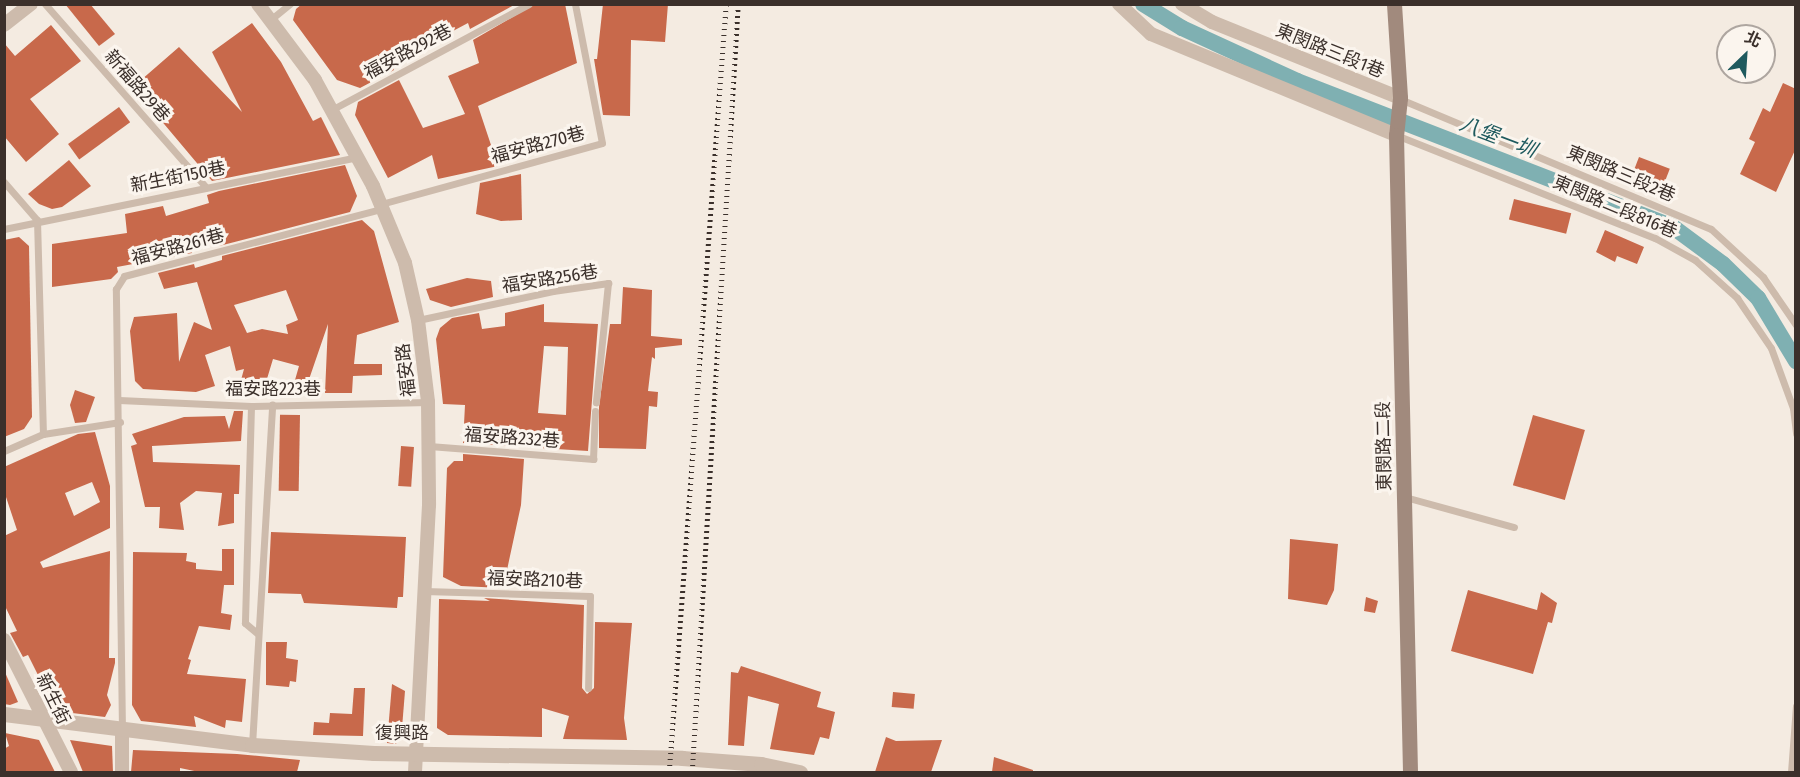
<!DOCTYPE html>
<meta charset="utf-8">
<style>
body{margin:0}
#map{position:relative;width:1800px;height:777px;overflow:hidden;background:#f4ebe1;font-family:"Fira Sans Condensed","Noto Sans TC",sans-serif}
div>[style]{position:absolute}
.canal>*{height:16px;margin:-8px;padding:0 8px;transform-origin:8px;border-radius:8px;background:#7fb0b2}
.building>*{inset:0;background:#c8694b;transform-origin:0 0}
.service>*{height:7px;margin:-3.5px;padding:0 3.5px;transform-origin:3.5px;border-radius:3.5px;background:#cdbbac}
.minor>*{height:14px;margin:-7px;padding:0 7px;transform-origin:7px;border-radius:7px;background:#cdbbac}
.tertiary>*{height:15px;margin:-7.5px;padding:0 7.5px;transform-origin:7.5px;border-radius:7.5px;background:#cdbbac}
.secondary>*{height:15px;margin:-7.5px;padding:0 7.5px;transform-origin:7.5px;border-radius:7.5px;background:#a18a7d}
.rail>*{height:4.5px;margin-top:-2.25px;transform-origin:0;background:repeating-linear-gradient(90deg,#3b302b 0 1.5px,transparent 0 6px)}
span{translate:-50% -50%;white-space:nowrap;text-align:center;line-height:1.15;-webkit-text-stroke:6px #fbf5ee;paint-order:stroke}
.street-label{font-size:18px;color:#3b302b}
.water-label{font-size:20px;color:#1f5a5e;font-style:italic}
.frame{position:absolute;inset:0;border:6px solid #3b302b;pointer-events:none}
.north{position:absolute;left:1716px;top:24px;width:60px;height:60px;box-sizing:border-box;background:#fbf5ee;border:2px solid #aea6a0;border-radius:50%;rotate:25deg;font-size:16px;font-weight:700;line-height:24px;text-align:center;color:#3b302b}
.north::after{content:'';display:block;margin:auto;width:21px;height:27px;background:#1f5a5e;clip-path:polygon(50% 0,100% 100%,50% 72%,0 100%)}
</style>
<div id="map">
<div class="canal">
<div style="left:1143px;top:4px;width:46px;rotate:31.6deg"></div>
<div style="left:1182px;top:28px;width:127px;rotate:24.7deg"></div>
<div style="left:1297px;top:81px;width:403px;rotate:21.2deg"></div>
<div style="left:1673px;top:227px;width:62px;rotate:36.5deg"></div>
<div style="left:1723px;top:264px;width:49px;rotate:44.2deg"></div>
<div style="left:1758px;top:298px;width:74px;rotate:58.9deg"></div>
</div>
<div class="building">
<div style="clip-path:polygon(65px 4px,90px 4px,115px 34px,99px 46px)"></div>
<div style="clip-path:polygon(302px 4px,516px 4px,470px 29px,468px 23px,391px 64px,394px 70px,360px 88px,337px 80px,293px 20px,296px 9px)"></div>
<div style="clip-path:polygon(535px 4px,565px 4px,577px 63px,478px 106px,498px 166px,438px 179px,432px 155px,388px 178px,355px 115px,358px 102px,399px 80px,423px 128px,465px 114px,448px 76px,479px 63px,473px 40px)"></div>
<div style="clip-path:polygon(603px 4px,668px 4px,665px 42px,631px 40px,630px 116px,603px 115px,594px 59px,597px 59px)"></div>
<div style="clip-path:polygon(252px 23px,281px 62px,313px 121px,321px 117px,340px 155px,212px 181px,133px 87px,179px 47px,242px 112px,212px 52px)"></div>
<div style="clip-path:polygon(51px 25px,81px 61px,30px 99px,59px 134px,26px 162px,4px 136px,4px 43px,15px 56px)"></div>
<div style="clip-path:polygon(1783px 83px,1796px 89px,1796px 148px,1776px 192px,1740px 174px,1755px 142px,1749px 139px,1763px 108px,1770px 112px)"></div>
<div style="left:119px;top:107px;width:19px;height:63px;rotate:54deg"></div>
<div style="left:1639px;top:157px;width:33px;height:22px;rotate:21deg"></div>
<div style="clip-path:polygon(69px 160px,91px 186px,62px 207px,52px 209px,39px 204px,28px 194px)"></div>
<div style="clip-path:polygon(345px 165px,357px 196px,350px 212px,219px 246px,217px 235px,189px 241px,192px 253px,117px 267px,118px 272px,111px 279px,52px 287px,52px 244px,127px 233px,125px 214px,163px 206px,166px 216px,209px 203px,207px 195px,219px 191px)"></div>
<div style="clip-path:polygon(521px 174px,522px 220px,501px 221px,476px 214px,480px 183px)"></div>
<div style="left:1514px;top:199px;width:59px;height:21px;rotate:14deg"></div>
<div style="clip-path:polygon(evenodd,362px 220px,374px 231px,399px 322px,357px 335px,354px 364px,382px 364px,382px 375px,353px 376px,352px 393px,325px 393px,328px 324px,305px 391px,293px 387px,299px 366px,273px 359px,263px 392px,238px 391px,244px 369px,236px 371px,230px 346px,205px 355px,215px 386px,196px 392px,143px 389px,135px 381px,130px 331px,134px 317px,177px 313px,179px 362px,194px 322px,212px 330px,197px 282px,164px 289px,158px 273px,194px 264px,195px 268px,222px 260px,222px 256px,362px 220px,286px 290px,298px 320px,286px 325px,288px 334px,262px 329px,247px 333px,234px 305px,286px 290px)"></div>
<div style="clip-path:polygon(1605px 230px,1644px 247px,1637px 264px,1617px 256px,1615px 262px,1596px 252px)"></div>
<div style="clip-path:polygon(19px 237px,29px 246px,32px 417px,24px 429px,4px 437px,4px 240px)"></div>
<div style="clip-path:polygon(467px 278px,491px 281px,493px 297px,451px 307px,430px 300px,426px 289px)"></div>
<div style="clip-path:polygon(623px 287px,652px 290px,651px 336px,682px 339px,682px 345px,655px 348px,655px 359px,652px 357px,648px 391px,658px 392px,657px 407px,649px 406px,646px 449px,599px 448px,599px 407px,610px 324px,621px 324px)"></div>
<div style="clip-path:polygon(evenodd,544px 304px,544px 322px,598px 324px,588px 451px,463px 443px,465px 405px,443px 404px,436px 339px,440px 328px,452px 318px,479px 313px,482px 329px,505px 326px,505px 313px,544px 304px,544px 346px,568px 347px,566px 415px,538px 413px,544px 346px)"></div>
<div style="clip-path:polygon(75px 390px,95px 397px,86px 422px,75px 423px,70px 405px)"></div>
<div style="clip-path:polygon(234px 411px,243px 411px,241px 441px,152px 446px,153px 462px,240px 465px,239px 494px,234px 494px,234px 523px,218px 526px,222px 493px,196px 491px,180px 503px,184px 530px,159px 528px,160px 507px,145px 507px,131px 446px,137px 444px,132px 434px,184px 417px,225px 416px,229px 429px)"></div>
<div style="left:300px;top:415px;width:76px;height:20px;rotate:91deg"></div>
<div style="left:1533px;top:415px;width:54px;height:73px;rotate:16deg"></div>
<div style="clip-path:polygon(evenodd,95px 432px,110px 486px,110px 528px,40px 562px,43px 568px,110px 551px,109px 658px,115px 658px,115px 663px,107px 695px,111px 705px,105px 717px,56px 711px,28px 655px,23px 657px,10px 633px,17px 631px,4px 604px,4px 536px,17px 530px,4px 491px,4px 467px,78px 434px,95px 432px,92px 482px,100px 502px,74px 516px,65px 493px,92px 482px)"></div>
<div style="left:401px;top:446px;width:13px;height:40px;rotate:4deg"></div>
<div style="clip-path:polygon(463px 454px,524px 459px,521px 505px,507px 570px,503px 569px,502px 588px,461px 586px,443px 577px,447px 468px,454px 461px,463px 461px)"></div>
<div style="clip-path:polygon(271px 532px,406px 537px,403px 597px,398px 597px,397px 608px,304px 603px,301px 594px,268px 593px)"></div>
<div style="clip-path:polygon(1290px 539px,1338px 544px,1334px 590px,1327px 605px,1288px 599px)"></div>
<div style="clip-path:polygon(222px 549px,234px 549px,234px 585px,224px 585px,221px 613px,232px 615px,230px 630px,199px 626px,188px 659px,191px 660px,187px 674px,246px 679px,242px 722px,226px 720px,225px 728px,194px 716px,196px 727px,141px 721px,132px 705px,133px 552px,187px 553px,186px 561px,196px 563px,196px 569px,222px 571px)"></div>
<div style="clip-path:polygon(1468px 590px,1537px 610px,1541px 592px,1557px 603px,1552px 623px,1548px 622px,1533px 674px,1451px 651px)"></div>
<div style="clip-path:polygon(1366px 597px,1378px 601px,1375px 613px,1364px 611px)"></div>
<div style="clip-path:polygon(484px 598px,584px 605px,582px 688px,587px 694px,594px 688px,595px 622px,632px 623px,624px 718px,627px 740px,563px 739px,569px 716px,542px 708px,542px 737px,448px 735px,437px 728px,439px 599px,490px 601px)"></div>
<div style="clip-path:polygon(266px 642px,287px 642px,286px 658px,298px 660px,296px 682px,290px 681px,289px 687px,266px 685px)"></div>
<div style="clip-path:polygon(741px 666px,821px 692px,817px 707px,835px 712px,829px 739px,820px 737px,814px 755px,770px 749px,779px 704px,748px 696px,744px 746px,728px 745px,731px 672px,738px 673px)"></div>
<div style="clip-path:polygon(4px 670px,18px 702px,10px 705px,4px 704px)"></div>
<div style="clip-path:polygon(392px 684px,405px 691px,402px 728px,396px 744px,387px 743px)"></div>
<div style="clip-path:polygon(354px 688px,365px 688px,363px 736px,313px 735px,314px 722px,329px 723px,330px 713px,352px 714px)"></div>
<div style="left:893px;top:692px;width:22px;height:15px;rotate:5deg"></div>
<div style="clip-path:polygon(5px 733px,39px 740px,55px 772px,4px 772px,4px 749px,9px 746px)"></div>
<div style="clip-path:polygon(886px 737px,896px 741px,942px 740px,931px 772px,875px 772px)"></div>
<div style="clip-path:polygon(70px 740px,112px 746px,113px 772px,83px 772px)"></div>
<div style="clip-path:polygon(133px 750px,237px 754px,300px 760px,297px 772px,199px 772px,180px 768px,180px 772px,131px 772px)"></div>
<div style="clip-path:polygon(994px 757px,1033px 770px,1033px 772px,992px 772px)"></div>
</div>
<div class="service">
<div style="left:45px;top:4px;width:244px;rotate:48.7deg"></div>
<div style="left:270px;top:20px;width:26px;rotate:-39deg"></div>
<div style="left:1400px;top:99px;width:337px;rotate:22.7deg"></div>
<div style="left:1711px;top:229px;width:71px;rotate:42.7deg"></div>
<div style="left:1763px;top:277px;width:58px;rotate:55.5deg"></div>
<div style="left:333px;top:109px;width:222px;rotate:-28.2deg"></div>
<div style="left:1396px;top:135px;width:279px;rotate:21.7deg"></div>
<div style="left:1655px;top:238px;width:46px;rotate:28.8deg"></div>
<div style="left:1695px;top:260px;width:57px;rotate:42.1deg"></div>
<div style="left:1737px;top:298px;width:60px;rotate:55.8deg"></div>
<div style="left:1771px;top:348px;width:64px;rotate:69.9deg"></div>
<div style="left:1793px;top:408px;width:26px;rotate:83deg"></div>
<div style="left:4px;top:182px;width:50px;rotate:49deg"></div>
<div style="left:381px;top:204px;width:229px;rotate:-15.4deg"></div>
<div style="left:602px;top:143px;width:142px;rotate:-101deg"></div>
<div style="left:37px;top:220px;width:214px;rotate:88.4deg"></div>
<div style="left:4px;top:229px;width:361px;rotate:-11.5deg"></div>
<div style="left:418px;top:320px;width:138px;rotate:-12.1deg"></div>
<div style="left:553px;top:291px;width:56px;rotate:-8.3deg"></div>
<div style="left:608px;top:283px;width:120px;rotate:95.8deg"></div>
<div style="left:119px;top:400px;width:132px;rotate:2.6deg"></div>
<div style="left:251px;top:406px;width:177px;rotate:-1.3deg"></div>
<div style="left:251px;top:406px;width:217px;rotate:91.6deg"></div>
<div style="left:245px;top:623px;width:16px;rotate:40deg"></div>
<div style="left:429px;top:446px;width:165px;rotate:4.5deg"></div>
<div style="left:593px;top:459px;width:48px;rotate:-87.6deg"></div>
<div style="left:4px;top:451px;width:43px;rotate:-23.6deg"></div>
<div style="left:43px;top:434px;width:78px;rotate:-8.9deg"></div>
<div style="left:1405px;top:497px;width:113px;rotate:15.4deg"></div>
<div style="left:424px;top:591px;width:166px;rotate:1.7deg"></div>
<div style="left:590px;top:596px;width:92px;rotate:91.2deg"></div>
<div style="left:122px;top:730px;width:441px;rotate:-90.8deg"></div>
<div style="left:116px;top:289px;width:15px;rotate:-58deg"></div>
<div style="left:124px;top:276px;width:267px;rotate:-14.6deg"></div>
<div style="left:252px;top:745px;width:341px;rotate:-86.6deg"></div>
<div style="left:1791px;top:772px;width:66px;rotate:-85.7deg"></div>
</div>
<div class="minor">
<div style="left:258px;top:4px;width:95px;rotate:53.1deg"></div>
<div style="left:315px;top:80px;width:121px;rotate:61.3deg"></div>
<div style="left:373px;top:186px;width:83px;rotate:67.4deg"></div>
<div style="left:405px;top:263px;width:58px;rotate:77.2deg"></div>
<div style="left:418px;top:320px;width:83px;rotate:83deg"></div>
<div style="left:428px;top:402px;width:103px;rotate:89.4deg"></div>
<div style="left:429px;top:505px;width:267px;rotate:93deg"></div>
<div style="left:1119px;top:4px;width:44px;rotate:43.2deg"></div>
<div style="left:1151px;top:34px;width:265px;rotate:22.4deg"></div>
<div style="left:1182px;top:4px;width:35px;rotate:31deg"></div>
<div style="left:1212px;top:22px;width:203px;rotate:22deg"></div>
<div style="left:4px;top:25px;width:34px;rotate:-38deg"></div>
<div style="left:4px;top:640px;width:148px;rotate:63.1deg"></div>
<div style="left:122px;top:772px;width:41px;rotate:-90deg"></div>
</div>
<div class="tertiary">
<div style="left:4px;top:714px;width:250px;rotate:7.1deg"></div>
<div style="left:252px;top:745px;width:122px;rotate:3.8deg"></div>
<div style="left:374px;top:753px;width:308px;rotate:0.9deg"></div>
<div style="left:682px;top:758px;width:79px;rotate:4.3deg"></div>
<div style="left:761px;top:764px;width:40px;rotate:12deg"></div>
</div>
<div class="secondary">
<div style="left:1394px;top:4px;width:94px;rotate:86.3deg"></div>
<div style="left:1400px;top:98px;width:37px;rotate:96deg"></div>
<div style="left:1396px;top:135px;width:637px;rotate:88.74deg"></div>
</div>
<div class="rail">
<div style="left:669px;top:772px;width:770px;rotate:-85.76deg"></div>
<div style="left:692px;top:772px;width:769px;rotate:-86.57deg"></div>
</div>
<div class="street-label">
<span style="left:1330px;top:51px;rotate:22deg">東閔路三段1巷</span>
<span style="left:408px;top:52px;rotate:-28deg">福安路292巷</span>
<span style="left:137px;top:86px;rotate:49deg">新福路29巷</span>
<span style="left:538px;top:145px;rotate:-15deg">福安路270巷</span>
<span style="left:1621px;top:174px;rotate:23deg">東閔路三段2巷</span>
<span style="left:178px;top:177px;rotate:-11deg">新生街150巷</span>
<span style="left:1615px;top:207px;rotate:23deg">東閔路二段816巷</span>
<span style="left:178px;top:247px;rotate:-15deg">福安路261巷</span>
<span style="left:550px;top:279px;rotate:-9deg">福安路256巷</span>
<span style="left:406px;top:370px;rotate:-97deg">福安路</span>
<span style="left:273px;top:389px">福安路223巷</span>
<span style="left:512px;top:438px;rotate:4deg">福安路232巷</span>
<span style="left:1384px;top:446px;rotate:-91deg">東閔路二段</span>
<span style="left:535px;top:580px;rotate:2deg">福安路210巷</span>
<span style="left:53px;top:699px;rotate:64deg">新生街</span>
<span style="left:402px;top:733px">復興路</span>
</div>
<div class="water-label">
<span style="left:1498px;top:137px;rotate:21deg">八堡一圳</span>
</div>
<div class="frame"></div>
<div class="north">北</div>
</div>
